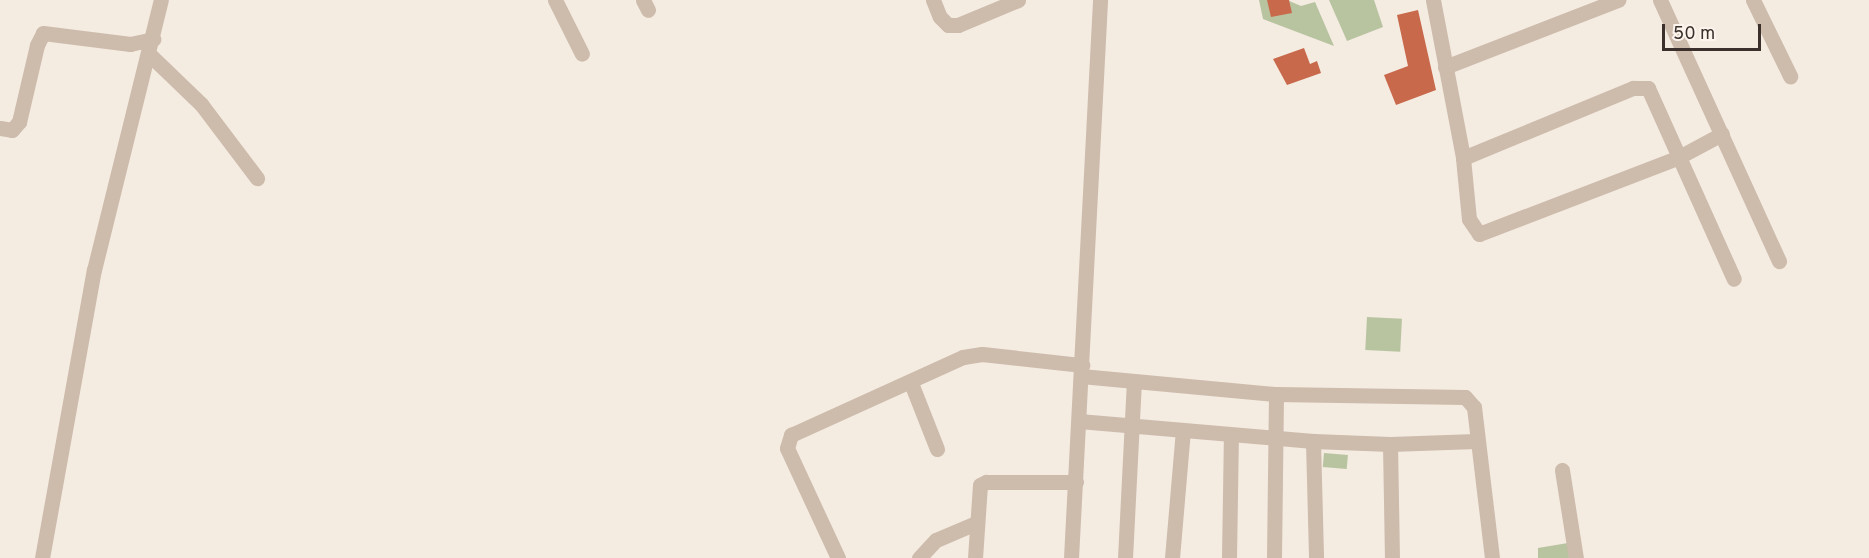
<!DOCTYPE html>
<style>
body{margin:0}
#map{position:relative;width:1869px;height:558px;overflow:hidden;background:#f4ebe1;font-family:Overpass,sans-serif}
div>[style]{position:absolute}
.green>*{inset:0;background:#b8c4a0;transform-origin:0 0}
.building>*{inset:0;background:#c8694b}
.minor>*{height:15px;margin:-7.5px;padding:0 7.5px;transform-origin:7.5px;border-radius:7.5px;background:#cdbbac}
span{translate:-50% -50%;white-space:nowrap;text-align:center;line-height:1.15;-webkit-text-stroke:6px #fbf5ee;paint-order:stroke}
.scale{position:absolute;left:1662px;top:24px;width:99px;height:27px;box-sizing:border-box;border:3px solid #3b302b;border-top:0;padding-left:8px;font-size:18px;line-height:21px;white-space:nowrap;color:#3b302b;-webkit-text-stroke:4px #fbf5ee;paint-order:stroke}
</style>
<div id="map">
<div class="green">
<div style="clip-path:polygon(1259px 0,1287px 0,1301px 6px,1315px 2px,1334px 46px,1263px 19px)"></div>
<div style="clip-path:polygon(1329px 0,1374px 0,1383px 27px,1347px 41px)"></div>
<div style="left:1367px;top:317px;width:35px;height:33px;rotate:3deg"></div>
<div style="left:1324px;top:453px;width:24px;height:14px;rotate:5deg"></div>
<div style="clip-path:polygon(1568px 543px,1569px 558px,1538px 558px,1538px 548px)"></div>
</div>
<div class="building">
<div style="clip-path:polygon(1267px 0,1289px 0,1292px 13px,1271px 17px)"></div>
<div style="clip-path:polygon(1418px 10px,1436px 90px,1396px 105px,1384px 75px,1408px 66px,1397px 15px)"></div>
<div style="clip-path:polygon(1304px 48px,1310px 64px,1317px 61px,1321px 73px,1287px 85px,1273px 59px)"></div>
</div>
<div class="minor">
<div style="left:555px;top:0;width:60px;rotate:63.4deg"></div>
<div style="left:643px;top:0;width:11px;rotate:63deg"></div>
<div style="left:933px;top:0;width:18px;rotate:68deg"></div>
<div style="left:940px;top:17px;width:11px;rotate:45deg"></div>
<div style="left:948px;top:25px;width:10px"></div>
<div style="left:958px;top:25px;width:65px;rotate:-22.6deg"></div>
<div style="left:1433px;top:0;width:161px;rotate:79.2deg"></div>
<div style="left:1463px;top:158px;width:61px;rotate:84.4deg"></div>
<div style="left:1469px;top:219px;width:18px;rotate:56deg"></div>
<div style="left:1479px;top:234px;width:212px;rotate:-21deg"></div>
<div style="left:1677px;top:158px;width:51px;rotate:-28.1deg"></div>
<div style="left:1660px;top:0;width:287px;rotate:65.5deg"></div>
<div style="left:1753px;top:0;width:85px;rotate:64deg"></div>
<div style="left:150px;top:55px;width:71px;rotate:43.9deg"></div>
<div style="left:201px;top:104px;width:93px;rotate:52.9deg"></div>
<div style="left:1445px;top:67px;width:186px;rotate:-21.2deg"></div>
<div style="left:0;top:128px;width:12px;rotate:9deg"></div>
<div style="left:12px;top:130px;width:11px;rotate:-49deg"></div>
<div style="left:19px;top:122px;width:79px;rotate:-76.8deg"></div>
<div style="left:37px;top:45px;width:13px;rotate:-63deg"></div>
<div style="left:43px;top:33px;width:88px;rotate:7.2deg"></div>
<div style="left:130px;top:44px;width:24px;rotate:-12deg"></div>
<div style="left:1463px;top:158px;width:184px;rotate:-22.4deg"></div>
<div style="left:1633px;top:88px;width:15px"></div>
<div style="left:1648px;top:88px;width:209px;rotate:65.8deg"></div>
<div style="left:1081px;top:376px;width:196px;rotate:5.3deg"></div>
<div style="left:1276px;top:394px;width:189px;rotate:0.9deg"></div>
<div style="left:1465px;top:397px;width:13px;rotate:48deg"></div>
<div style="left:1474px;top:407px;width:152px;rotate:83.2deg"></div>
<div style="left:911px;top:383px;width:71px;rotate:68.5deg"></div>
<div style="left:1079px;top:421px;width:235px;rotate:4.9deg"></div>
<div style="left:1313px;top:441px;width:77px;rotate:2.2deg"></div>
<div style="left:1390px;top:444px;width:86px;rotate:-2deg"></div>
<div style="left:1313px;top:441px;width:117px;rotate:88.5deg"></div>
<div style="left:1390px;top:444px;width:114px;rotate:89deg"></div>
<div style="left:1562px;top:470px;width:89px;rotate:81deg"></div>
<div style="left:42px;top:558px;width:293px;rotate:-79.8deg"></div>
<div style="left:94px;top:270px;width:278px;rotate:-76.1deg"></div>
<div style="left:838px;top:558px;width:121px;rotate:-114.9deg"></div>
<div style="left:787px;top:448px;width:14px;rotate:-73deg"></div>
<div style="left:791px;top:435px;width:189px;rotate:-24.4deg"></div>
<div style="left:963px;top:357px;width:19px;rotate:-9deg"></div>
<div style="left:982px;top:354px;width:101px;rotate:6.3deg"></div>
<div style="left:919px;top:558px;width:25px;rotate:-47deg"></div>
<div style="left:936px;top:540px;width:43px;rotate:-23deg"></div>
<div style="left:975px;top:558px;width:73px;rotate:-86.1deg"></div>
<div style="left:980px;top:485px;width:7px;rotate:-27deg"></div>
<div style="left:986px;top:482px;width:90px"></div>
<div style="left:1071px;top:558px;width:559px;rotate:-87.02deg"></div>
<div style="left:1125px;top:558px;width:177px;rotate:-87.1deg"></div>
<div style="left:1172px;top:558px;width:128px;rotate:-85.1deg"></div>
<div style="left:1229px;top:558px;width:122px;rotate:-89.1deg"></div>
<div style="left:1274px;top:558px;width:164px;rotate:-89.3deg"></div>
</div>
<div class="scale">50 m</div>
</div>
